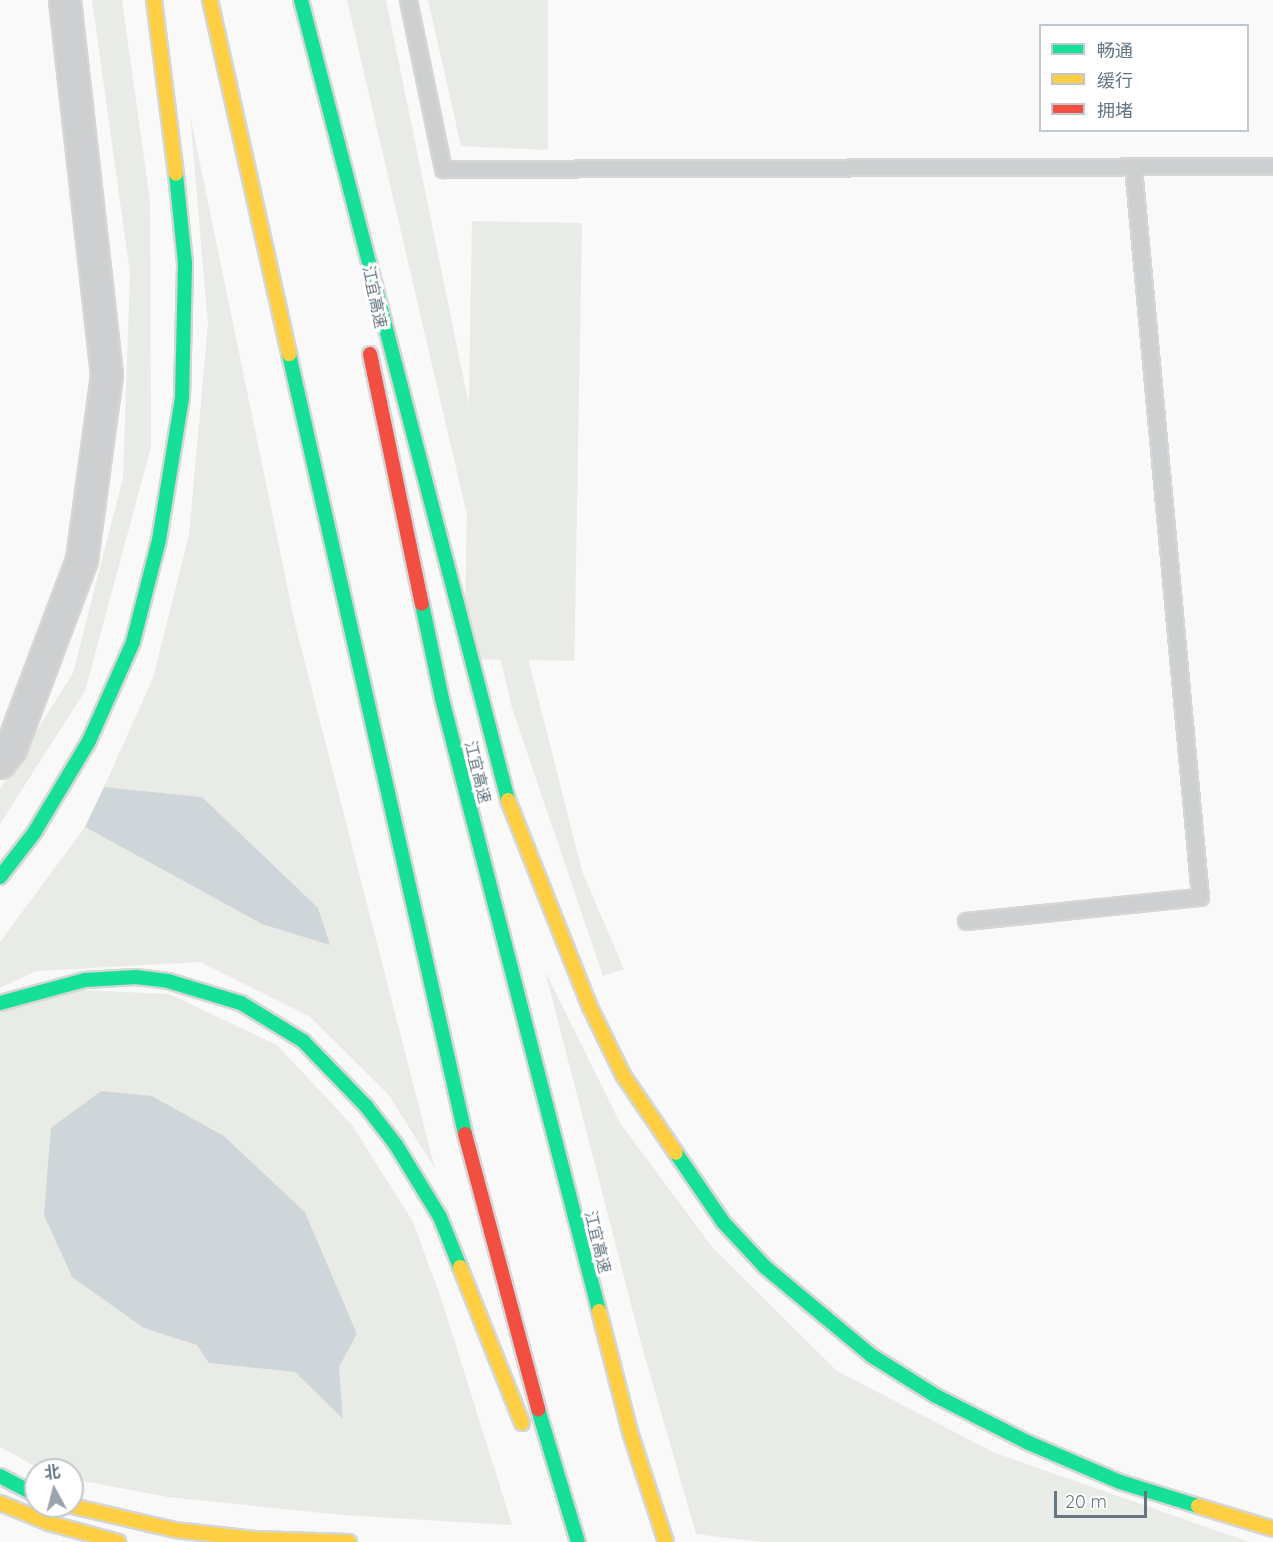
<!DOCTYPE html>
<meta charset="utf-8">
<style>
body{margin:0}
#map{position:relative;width:1273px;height:1542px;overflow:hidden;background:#f9f9f9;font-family:Quicksand,"Noto Sans SC",sans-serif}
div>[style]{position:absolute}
.green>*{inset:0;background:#e8ebe6;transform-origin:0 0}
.water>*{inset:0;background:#ced6d9}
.roads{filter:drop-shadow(2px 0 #d5d6d6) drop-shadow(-2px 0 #d5d6d6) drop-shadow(0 2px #d5d6d6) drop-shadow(0 -2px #d5d6d6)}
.lane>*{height:15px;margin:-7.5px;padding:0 7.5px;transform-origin:7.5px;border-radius:7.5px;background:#cecfd0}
.street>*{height:30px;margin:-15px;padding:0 15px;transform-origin:15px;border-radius:15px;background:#cecfd0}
.fast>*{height:14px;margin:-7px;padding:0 7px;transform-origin:7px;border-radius:7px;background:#16e098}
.slow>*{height:14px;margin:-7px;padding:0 7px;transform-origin:7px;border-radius:7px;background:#ffcf43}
.jam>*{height:14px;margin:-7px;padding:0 7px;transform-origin:7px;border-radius:7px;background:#f24e42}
span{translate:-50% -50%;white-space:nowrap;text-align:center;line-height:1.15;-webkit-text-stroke:6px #fff;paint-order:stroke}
.street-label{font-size:16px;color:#657683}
.legend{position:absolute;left:1039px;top:24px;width:210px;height:108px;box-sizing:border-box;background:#fff;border:2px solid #c1c8cd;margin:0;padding:8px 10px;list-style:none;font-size:18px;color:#657683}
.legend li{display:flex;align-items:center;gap:12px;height:30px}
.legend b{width:30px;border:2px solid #c1c8cd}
.north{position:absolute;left:24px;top:1458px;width:60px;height:60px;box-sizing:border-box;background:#fff;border:2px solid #c1c8cd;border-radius:50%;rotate:353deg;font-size:16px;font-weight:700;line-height:24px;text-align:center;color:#657683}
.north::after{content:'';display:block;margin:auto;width:21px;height:27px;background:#99a4ac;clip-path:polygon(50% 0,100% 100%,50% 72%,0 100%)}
.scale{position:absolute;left:1054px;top:1491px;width:93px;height:27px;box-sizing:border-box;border:3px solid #657683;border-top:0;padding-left:8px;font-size:18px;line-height:21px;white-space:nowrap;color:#657683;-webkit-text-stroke:4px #fff;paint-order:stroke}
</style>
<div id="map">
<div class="green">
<div style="clip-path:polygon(92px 0,122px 0,150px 201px,151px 447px,85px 691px,0 824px,0 789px,73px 673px,123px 478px,130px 273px)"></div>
<div style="clip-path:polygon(347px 0,386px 0,490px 508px,582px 871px,624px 969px,603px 976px,512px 708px)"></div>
<div style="clip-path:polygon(428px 0,548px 0,548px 150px,461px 146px)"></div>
<div style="clip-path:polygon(190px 115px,295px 624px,435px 1169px,388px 1094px,309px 1016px,200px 962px,36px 971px,0 988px,0 942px,85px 827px,262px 924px,202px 797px,104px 787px,153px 678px,189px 535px,208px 324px)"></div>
<div style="left:472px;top:221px;width:110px;height:438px;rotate:1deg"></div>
<div style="clip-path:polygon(545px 971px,620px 1123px,713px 1248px,837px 1371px,995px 1453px,1249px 1542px,762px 1542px,696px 1534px,641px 1343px)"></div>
<div style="clip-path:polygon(evenodd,82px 990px,169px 994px,277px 1045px,352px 1125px,413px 1222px,442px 1301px,512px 1525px,342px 1515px,168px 1497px,72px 1479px,72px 1470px,42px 1470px,0 1447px,0 1012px,82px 990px,152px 1096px,224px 1136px,305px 1212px,357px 1334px,339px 1367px,343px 1418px,295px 1372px,210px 1363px,197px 1345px,152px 1096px)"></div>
</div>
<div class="water">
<div style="clip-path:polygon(104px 787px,202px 797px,318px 908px,330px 945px,262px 924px,85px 827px)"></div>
<div style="clip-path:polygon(101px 1091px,152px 1096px,224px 1136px,305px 1212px,357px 1334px,339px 1367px,343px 1419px,295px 1372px,209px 1363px,197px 1345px,144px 1328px,72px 1277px,44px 1215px,51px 1128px)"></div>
</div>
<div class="roads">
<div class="lane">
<div style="left:408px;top:0;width:173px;rotate:78.3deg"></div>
<div style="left:443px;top:169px;width:830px;rotate:-0.21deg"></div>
<div style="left:966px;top:921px;width:235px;rotate:-5.9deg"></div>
<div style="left:1200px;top:897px;width:733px;rotate:-95.24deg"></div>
</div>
<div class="street">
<div style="left:0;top:763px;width:18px;rotate:-52deg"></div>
<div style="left:11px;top:749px;width:202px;rotate:-69.4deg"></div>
<div style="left:82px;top:560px;width:187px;rotate:-82.3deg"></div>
<div style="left:107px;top:375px;width:377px;rotate:-96.4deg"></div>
</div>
<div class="fast">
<div style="left:301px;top:0;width:826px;rotate:75.49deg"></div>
<div style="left:289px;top:354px;width:800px;rotate:77.28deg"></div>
<div style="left:422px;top:604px;width:97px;rotate:78.1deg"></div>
<div style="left:442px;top:699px;width:632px;rotate:75.61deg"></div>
<div style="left:0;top:877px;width:56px;rotate:-52.3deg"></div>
<div style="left:34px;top:833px;width:107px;rotate:-59.1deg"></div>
<div style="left:89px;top:741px;width:108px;rotate:-66deg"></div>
<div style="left:133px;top:642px;width:105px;rotate:-75.7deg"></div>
<div style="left:159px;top:540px;width:144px;rotate:-80.8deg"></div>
<div style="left:182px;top:398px;width:135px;rotate:-88.7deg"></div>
<div style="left:185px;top:263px;width:89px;rotate:-95.8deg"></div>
<div style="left:0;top:1003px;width:88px;rotate:-15.1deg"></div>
<div style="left:85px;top:980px;width:51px;rotate:-3.4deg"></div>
<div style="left:136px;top:977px;width:32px;rotate:7deg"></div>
<div style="left:168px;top:981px;width:76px;rotate:16.8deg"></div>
<div style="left:241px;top:1003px;width:73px;rotate:31.5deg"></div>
<div style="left:303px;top:1041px;width:91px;rotate:45.9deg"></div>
<div style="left:366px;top:1106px;width:49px;rotate:52.4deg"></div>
<div style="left:396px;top:1145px;width:84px;rotate:58.6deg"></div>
<div style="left:440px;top:1217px;width:54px;rotate:68.2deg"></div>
<div style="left:676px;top:1153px;width:83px;rotate:55.7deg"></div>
<div style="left:723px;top:1222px;width:62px;rotate:47deg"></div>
<div style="left:765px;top:1267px;width:139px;rotate:39.8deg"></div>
<div style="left:872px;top:1356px;width:75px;rotate:32deg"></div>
<div style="left:936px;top:1396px;width:104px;rotate:26.8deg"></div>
<div style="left:1029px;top:1443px;width:99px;rotate:23.2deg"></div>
<div style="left:1120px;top:1482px;width:82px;rotate:17.1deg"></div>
<div style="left:538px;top:1409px;width:139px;rotate:73.3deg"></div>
<div style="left:0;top:1476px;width:41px;rotate:27.8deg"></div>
</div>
<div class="slow">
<div style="left:154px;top:0;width:175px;rotate:82.8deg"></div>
<div style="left:210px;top:0;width:363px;rotate:77.4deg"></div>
<div style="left:508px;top:800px;width:223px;rotate:68.4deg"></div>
<div style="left:590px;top:1007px;width:76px;rotate:64.1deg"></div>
<div style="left:623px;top:1075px;width:94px;rotate:55.8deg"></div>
<div style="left:460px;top:1267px;width:168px;rotate:68.3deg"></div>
<div style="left:599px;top:1311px;width:125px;rotate:75.6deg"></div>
<div style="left:630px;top:1432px;width:116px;rotate:71.9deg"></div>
<div style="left:0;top:1503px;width:53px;rotate:22.2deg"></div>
<div style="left:49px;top:1523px;width:72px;rotate:15.4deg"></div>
<div style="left:72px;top:1506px;width:106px;rotate:13.1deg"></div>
<div style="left:175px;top:1530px;width:80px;rotate:6.5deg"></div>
<div style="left:254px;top:1539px;width:95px;rotate:1.8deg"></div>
<div style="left:1198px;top:1506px;width:78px;rotate:17deg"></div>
</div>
<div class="jam">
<div style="left:370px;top:354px;width:255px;rotate:78.3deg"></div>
<div style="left:465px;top:1134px;width:285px;rotate:75.1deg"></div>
</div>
</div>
<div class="street-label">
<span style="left:375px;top:297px;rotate:78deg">江宜高速</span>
<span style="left:478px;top:772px;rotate:76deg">江宜高速</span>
<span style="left:598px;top:1242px;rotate:76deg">江宜高速</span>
</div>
<ul class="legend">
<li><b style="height:8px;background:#16e098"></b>畅通</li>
<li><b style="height:8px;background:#ffcf43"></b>缓行</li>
<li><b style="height:8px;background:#f24e42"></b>拥堵</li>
</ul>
<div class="north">北</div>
<div class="scale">20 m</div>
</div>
